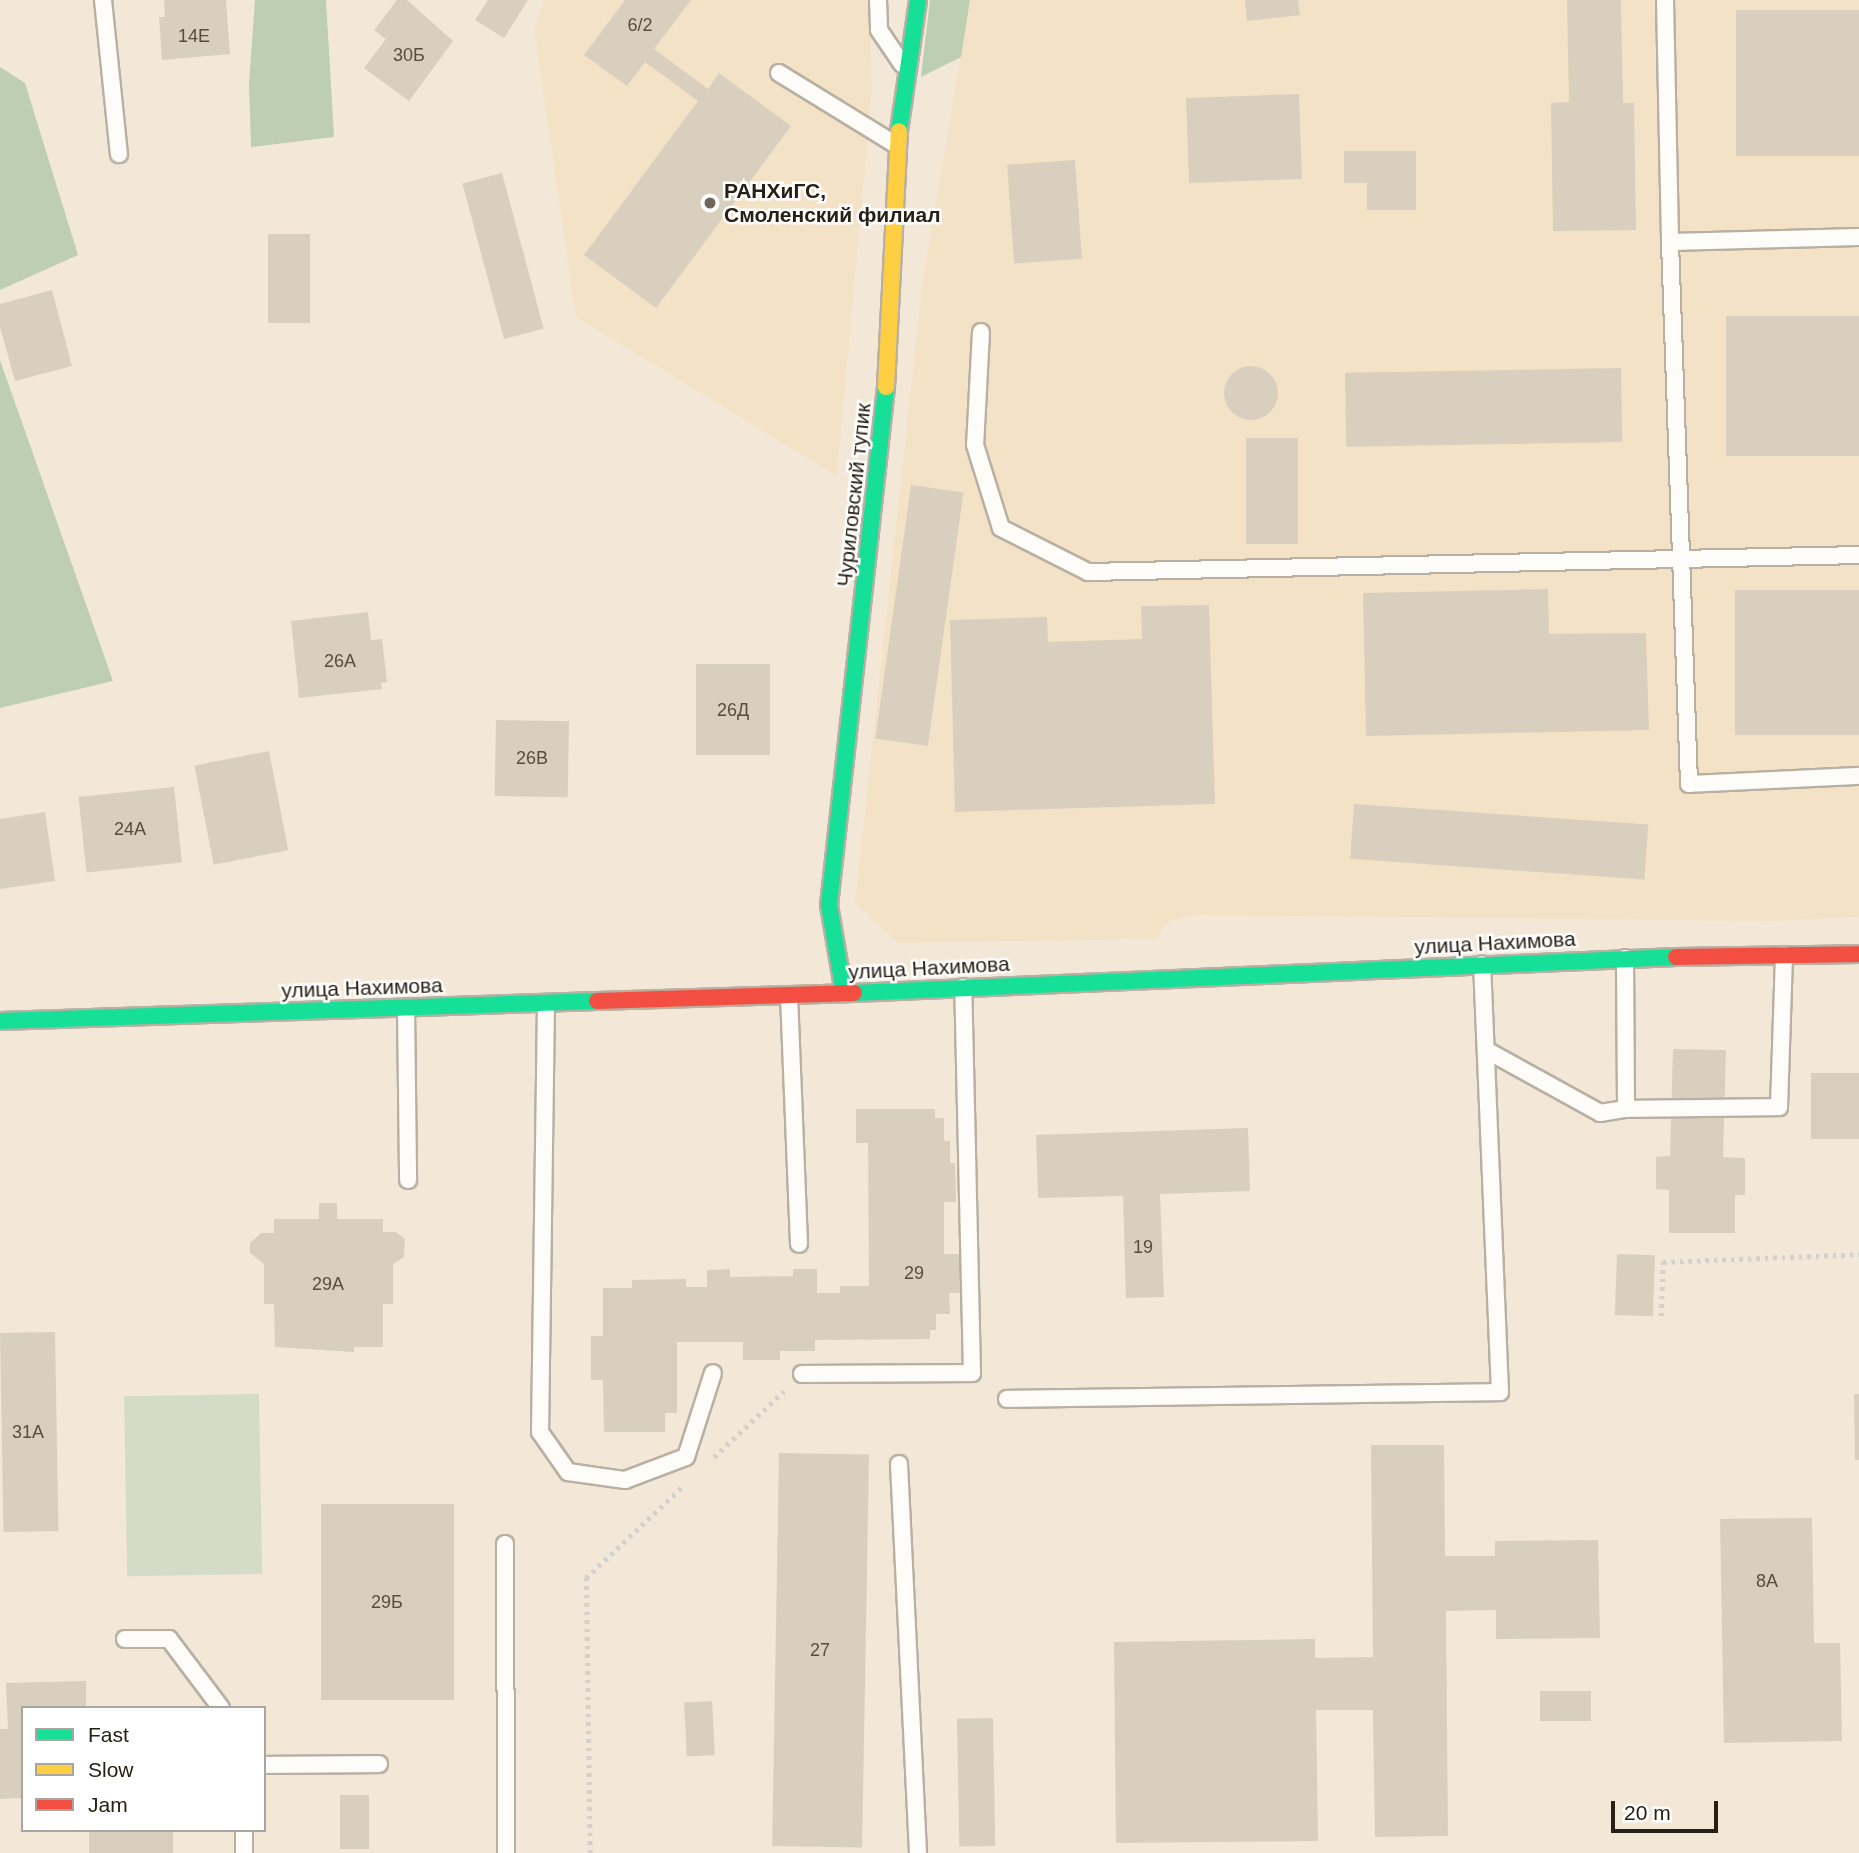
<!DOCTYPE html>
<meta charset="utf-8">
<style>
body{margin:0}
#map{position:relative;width:1859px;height:1853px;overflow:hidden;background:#f3e8d7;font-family:Arial,sans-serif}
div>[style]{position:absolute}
.built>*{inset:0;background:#f4e2c6}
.green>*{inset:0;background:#d4dcc8;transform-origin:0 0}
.forest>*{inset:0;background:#beceb3}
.building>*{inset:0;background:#d9cfbe;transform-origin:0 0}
.round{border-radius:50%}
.path>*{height:4.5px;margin-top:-2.25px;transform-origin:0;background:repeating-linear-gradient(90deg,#d4d0cb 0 3.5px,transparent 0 8.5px)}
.roads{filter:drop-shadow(2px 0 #b8b0a3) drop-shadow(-2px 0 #b8b0a3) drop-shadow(0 2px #b8b0a3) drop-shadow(0 -2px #b8b0a3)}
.lane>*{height:16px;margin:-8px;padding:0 8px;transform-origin:8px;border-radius:8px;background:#fdfcf9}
.fast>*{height:16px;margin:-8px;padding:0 8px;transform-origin:8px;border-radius:8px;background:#16e098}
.slow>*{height:16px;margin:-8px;padding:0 8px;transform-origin:8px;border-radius:8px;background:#ffcf43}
.jam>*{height:16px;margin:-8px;padding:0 8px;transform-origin:8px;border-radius:8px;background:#f24e42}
.dots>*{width:19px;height:19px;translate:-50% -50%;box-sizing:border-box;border:4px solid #fff;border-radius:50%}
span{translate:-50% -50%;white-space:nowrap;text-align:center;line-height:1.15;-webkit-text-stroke:5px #fff;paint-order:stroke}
.number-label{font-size:18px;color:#554e40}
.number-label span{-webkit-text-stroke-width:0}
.poi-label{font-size:21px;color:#272014;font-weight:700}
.left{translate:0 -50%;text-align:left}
.street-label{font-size:21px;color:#272014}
.legend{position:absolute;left:21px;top:1706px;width:245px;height:126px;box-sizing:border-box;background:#fff;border:2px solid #a9a6a1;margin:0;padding:9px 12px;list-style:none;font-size:21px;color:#272014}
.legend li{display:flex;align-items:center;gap:14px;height:35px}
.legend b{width:35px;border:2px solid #a9a6a1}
.scale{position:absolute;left:1611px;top:1801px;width:107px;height:32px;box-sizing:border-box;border:4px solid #272014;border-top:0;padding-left:9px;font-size:21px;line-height:24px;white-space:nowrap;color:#272014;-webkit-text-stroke:5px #fff;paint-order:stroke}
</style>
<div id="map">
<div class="built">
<div style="clip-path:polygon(544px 0,870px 0,872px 90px,837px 476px,576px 317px,534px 29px)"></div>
<div style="clip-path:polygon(970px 0,1859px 0,1859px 917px,1772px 921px,1196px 915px,1167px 922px,1157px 939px,898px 943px,855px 903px,922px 286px)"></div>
</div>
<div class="green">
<div style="left:259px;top:1394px;width:180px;height:135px;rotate:89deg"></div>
</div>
<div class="forest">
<div style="clip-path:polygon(255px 0,326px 0,334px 137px,251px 147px,249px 83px)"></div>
<div style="clip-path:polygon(930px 0,970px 0,961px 57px,921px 77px)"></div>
<div style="clip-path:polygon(0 67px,25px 83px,78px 255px,0 290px)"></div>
<div style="clip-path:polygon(0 360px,113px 681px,0 708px)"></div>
</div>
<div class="building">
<div style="clip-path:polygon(164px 0,226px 0,230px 54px,162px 60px,159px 17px,165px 17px)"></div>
<div style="clip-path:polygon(397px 0,407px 0,453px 41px,409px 101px,364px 68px,386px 39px,374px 30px)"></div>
<div style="clip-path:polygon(488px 0,528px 0,504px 38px,475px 20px)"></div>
<div style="clip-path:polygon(625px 0,691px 0,654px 49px,708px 89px,719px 73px,791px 126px,656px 308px,584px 255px,698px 101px,645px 62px,627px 86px,584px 55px)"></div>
<div style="clip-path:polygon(1245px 0,1298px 0,1300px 15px,1247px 21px)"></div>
<div style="clip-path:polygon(1567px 0,1621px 0,1623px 103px,1634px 103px,1636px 230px,1553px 231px,1551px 103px,1569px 102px)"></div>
<div style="left:1859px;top:10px;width:146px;height:123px;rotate:90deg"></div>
<div style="left:1299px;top:94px;width:85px;height:113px;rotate:88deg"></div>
<div style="clip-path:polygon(1344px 151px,1416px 151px,1416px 210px,1367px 210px,1367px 183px,1344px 183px)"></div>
<div style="left:1075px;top:160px;width:99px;height:68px;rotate:86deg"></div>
<div style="left:502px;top:173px;width:161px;height:41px;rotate:75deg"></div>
<div style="left:268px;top:234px;width:42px;height:89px"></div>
<div style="clip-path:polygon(52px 290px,72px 366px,15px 381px,0 327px,0 304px)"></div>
<div style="left:1859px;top:316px;width:140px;height:133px;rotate:90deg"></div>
<div class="round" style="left:1224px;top:366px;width:54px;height:54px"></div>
<div style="left:1621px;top:368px;width:74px;height:276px;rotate:89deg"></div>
<div style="left:1246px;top:438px;width:52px;height:106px"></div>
<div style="left:911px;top:485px;width:53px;height:256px;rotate:8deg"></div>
<div style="clip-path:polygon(1548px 589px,1549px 634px,1646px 633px,1649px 730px,1366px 736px,1363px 593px)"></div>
<div style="left:1859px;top:590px;width:145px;height:124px;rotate:90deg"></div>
<div style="clip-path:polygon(1209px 605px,1215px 804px,955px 812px,950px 620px,1047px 617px,1048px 642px,1142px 639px,1141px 606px)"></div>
<div style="clip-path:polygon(368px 612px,371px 640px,382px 639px,387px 682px,381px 683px,382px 689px,299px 698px,291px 621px)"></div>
<div style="left:696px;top:664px;width:74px;height:91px"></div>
<div style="left:496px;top:720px;width:73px;height:76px;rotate:1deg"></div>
<div style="left:269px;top:751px;width:101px;height:76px;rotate:79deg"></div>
<div style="left:174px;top:787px;width:76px;height:96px;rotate:84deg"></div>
<div style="left:1354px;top:804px;width:295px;height:55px;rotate:4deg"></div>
<div style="clip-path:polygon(45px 812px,55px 881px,0 889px,0 819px)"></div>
<div style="clip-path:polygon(1673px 1049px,1726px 1050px,1723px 1157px,1745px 1158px,1745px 1195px,1735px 1195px,1735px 1233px,1669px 1233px,1669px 1190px,1656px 1189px,1656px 1157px,1670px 1156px)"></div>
<div style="left:1859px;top:1073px;width:66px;height:48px;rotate:90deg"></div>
<div style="clip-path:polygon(856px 1109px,935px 1109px,935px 1118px,944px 1118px,944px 1141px,950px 1141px,950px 1163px,955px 1163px,956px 1202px,944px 1202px,944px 1254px,959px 1254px,960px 1293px,949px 1293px,950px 1314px,936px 1314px,936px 1330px,930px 1330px,930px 1339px,815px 1340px,815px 1351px,780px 1351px,780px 1360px,743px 1360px,743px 1342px,677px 1342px,677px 1413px,665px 1413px,665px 1432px,604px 1432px,603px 1380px,591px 1380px,591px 1336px,603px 1336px,603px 1288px,632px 1288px,632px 1280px,686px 1279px,686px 1287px,707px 1287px,707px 1270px,730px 1269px,730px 1277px,793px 1276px,793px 1269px,817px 1269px,817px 1293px,840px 1293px,840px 1286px,869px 1286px,868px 1143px,856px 1143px)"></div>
<div style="clip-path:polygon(1248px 1128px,1250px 1191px,1160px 1194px,1164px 1297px,1126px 1298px,1123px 1196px,1038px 1198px,1036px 1135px)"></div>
<div style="clip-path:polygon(319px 1203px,337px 1203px,337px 1219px,383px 1219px,383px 1232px,396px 1232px,405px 1239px,404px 1257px,393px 1264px,393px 1304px,383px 1304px,383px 1347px,354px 1347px,354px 1352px,275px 1347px,274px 1304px,264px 1304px,264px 1264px,250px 1253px,250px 1243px,261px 1233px,274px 1233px,274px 1219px,319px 1219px)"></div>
<div style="left:1617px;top:1254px;width:38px;height:61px;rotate:2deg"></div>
<div style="left:55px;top:1332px;width:199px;height:55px;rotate:89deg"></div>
<div style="clip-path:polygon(1854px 1394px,1859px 1394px,1859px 1460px,1855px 1460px)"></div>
<div style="clip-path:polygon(1371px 1445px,1444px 1445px,1445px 1556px,1495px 1556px,1495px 1541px,1598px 1540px,1600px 1638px,1496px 1639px,1496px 1610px,1446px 1611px,1448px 1836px,1375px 1837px,1373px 1710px,1316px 1710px,1318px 1841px,1116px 1843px,1114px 1642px,1315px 1639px,1315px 1658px,1373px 1657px)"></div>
<div style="left:779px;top:1453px;width:90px;height:393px;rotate:1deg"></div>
<div style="left:321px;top:1504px;width:133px;height:196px"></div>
<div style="clip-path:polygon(1812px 1518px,1814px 1643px,1840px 1643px,1842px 1741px,1724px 1743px,1720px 1519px)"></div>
<div style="clip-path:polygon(86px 1681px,86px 1708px,23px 1708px,23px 1798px,0 1799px,0 1729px,8px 1729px,6px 1683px)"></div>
<div style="left:1540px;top:1691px;width:51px;height:30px"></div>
<div style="left:712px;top:1701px;width:54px;height:28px;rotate:87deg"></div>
<div style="left:993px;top:1718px;width:128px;height:36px;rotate:89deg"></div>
<div style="left:340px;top:1795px;width:29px;height:54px"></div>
<div style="left:89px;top:1830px;width:84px;height:23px"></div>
</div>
<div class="path">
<div style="left:1661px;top:1316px;width:54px;rotate:-87.9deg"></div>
<div style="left:1663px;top:1262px;width:196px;rotate:-2.3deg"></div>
<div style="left:714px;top:1457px;width:96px;rotate:-43.3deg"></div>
<div style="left:590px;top:1853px;width:275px;rotate:-90.8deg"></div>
<div style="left:586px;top:1578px;width:132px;rotate:-43.5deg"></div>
</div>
<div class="roads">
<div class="lane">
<div style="left:103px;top:0;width:155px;rotate:84.1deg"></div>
<div style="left:878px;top:0;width:30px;rotate:88deg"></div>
<div style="left:879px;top:30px;width:41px;rotate:55.9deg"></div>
<div style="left:1665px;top:0;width:242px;rotate:88.8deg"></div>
<div style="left:779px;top:73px;width:137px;rotate:31.6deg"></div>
<div style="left:1859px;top:237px;width:189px;rotate:178.5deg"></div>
<div style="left:1670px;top:242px;width:542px;rotate:87.99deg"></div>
<div style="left:1689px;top:784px;width:170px;rotate:-2.7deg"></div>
<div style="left:981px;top:332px;width:113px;rotate:93deg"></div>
<div style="left:975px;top:445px;width:87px;rotate:72.6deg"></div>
<div style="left:1001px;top:528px;width:97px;rotate:26.8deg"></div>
<div style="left:1088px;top:572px;width:771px;rotate:-1.26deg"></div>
<div style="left:1625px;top:958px;width:151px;rotate:89.6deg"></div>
<div style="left:1626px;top:1109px;width:153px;rotate:-0.7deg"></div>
<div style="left:1779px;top:1107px;width:152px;rotate:-88.1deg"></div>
<div style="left:789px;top:995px;width:249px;rotate:87.7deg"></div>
<div style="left:546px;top:1004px;width:428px;rotate:90.8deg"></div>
<div style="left:540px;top:1432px;width:49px;rotate:55deg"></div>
<div style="left:568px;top:1472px;width:58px;rotate:8deg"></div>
<div style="left:625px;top:1480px;width:65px;rotate:-20.7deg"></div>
<div style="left:686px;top:1457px;width:88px;rotate:-72.2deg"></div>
<div style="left:406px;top:1008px;width:172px;rotate:89.3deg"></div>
<div style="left:1486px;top:1050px;width:130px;rotate:28.9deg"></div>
<div style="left:1600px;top:1113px;width:26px;rotate:-9deg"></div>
<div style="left:802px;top:1374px;width:170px;rotate:-0.3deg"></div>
<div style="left:972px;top:1373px;width:386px;rotate:-91.3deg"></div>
<div style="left:1007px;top:1399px;width:493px;rotate:-0.8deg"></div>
<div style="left:1500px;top:1392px;width:428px;rotate:-92.4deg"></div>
<div style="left:899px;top:1464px;width:389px;rotate:87.2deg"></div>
<div style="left:505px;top:1544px;width:309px;rotate:89.8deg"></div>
<div style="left:125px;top:1639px;width:44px"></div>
<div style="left:169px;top:1639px;width:86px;rotate:53deg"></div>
<div style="left:264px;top:1765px;width:115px;rotate:-0.5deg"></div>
<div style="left:244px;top:1830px;width:23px;rotate:90deg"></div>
</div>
<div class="fast">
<div style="left:899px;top:131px;width:132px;rotate:-81.7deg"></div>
<div style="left:844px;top:993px;width:89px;rotate:-99.7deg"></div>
<div style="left:829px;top:905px;width:521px;rotate:-83.72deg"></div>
<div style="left:854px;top:993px;width:823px;rotate:-2.51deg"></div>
<div style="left:0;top:1021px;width:597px;rotate:-1.92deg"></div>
</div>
<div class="slow">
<div style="left:886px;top:387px;width:256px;rotate:-87.1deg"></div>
</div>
<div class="jam">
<div style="left:1676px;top:957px;width:183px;rotate:-0.9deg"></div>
<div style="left:597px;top:1001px;width:257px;rotate:-1.8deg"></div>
</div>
</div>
<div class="dots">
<div style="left:710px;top:203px;background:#6e6658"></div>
</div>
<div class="number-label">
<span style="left:640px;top:25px">6/2</span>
<span style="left:194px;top:36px">14Е</span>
<span style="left:409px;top:55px">30Б</span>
<span style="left:340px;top:661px">26А</span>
<span style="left:733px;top:710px">26Д</span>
<span style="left:532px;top:758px">26В</span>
<span style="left:130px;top:829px">24А</span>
<span style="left:1143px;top:1247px">19</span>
<span style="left:914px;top:1273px">29</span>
<span style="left:328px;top:1284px">29А</span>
<span style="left:28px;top:1432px">31А</span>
<span style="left:1767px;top:1581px">8А</span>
<span style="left:387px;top:1602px">29Б</span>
<span style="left:820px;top:1650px">27</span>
</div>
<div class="poi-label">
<span class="left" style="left:724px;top:203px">РАНХиГС,<br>Смоленский филиал</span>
</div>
<div class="street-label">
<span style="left:854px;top:495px;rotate:-84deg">Чуриловский тупик</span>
<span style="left:1495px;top:943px;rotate:-3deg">улица Нахимова</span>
<span style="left:929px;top:968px;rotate:-3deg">улица Нахимова</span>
<span style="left:362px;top:988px;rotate:-2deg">улица Нахимова</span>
</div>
<ul class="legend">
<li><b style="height:9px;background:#16e098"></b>Fast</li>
<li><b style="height:9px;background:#ffcf43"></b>Slow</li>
<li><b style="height:9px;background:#f24e42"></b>Jam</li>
</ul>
<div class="scale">20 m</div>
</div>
